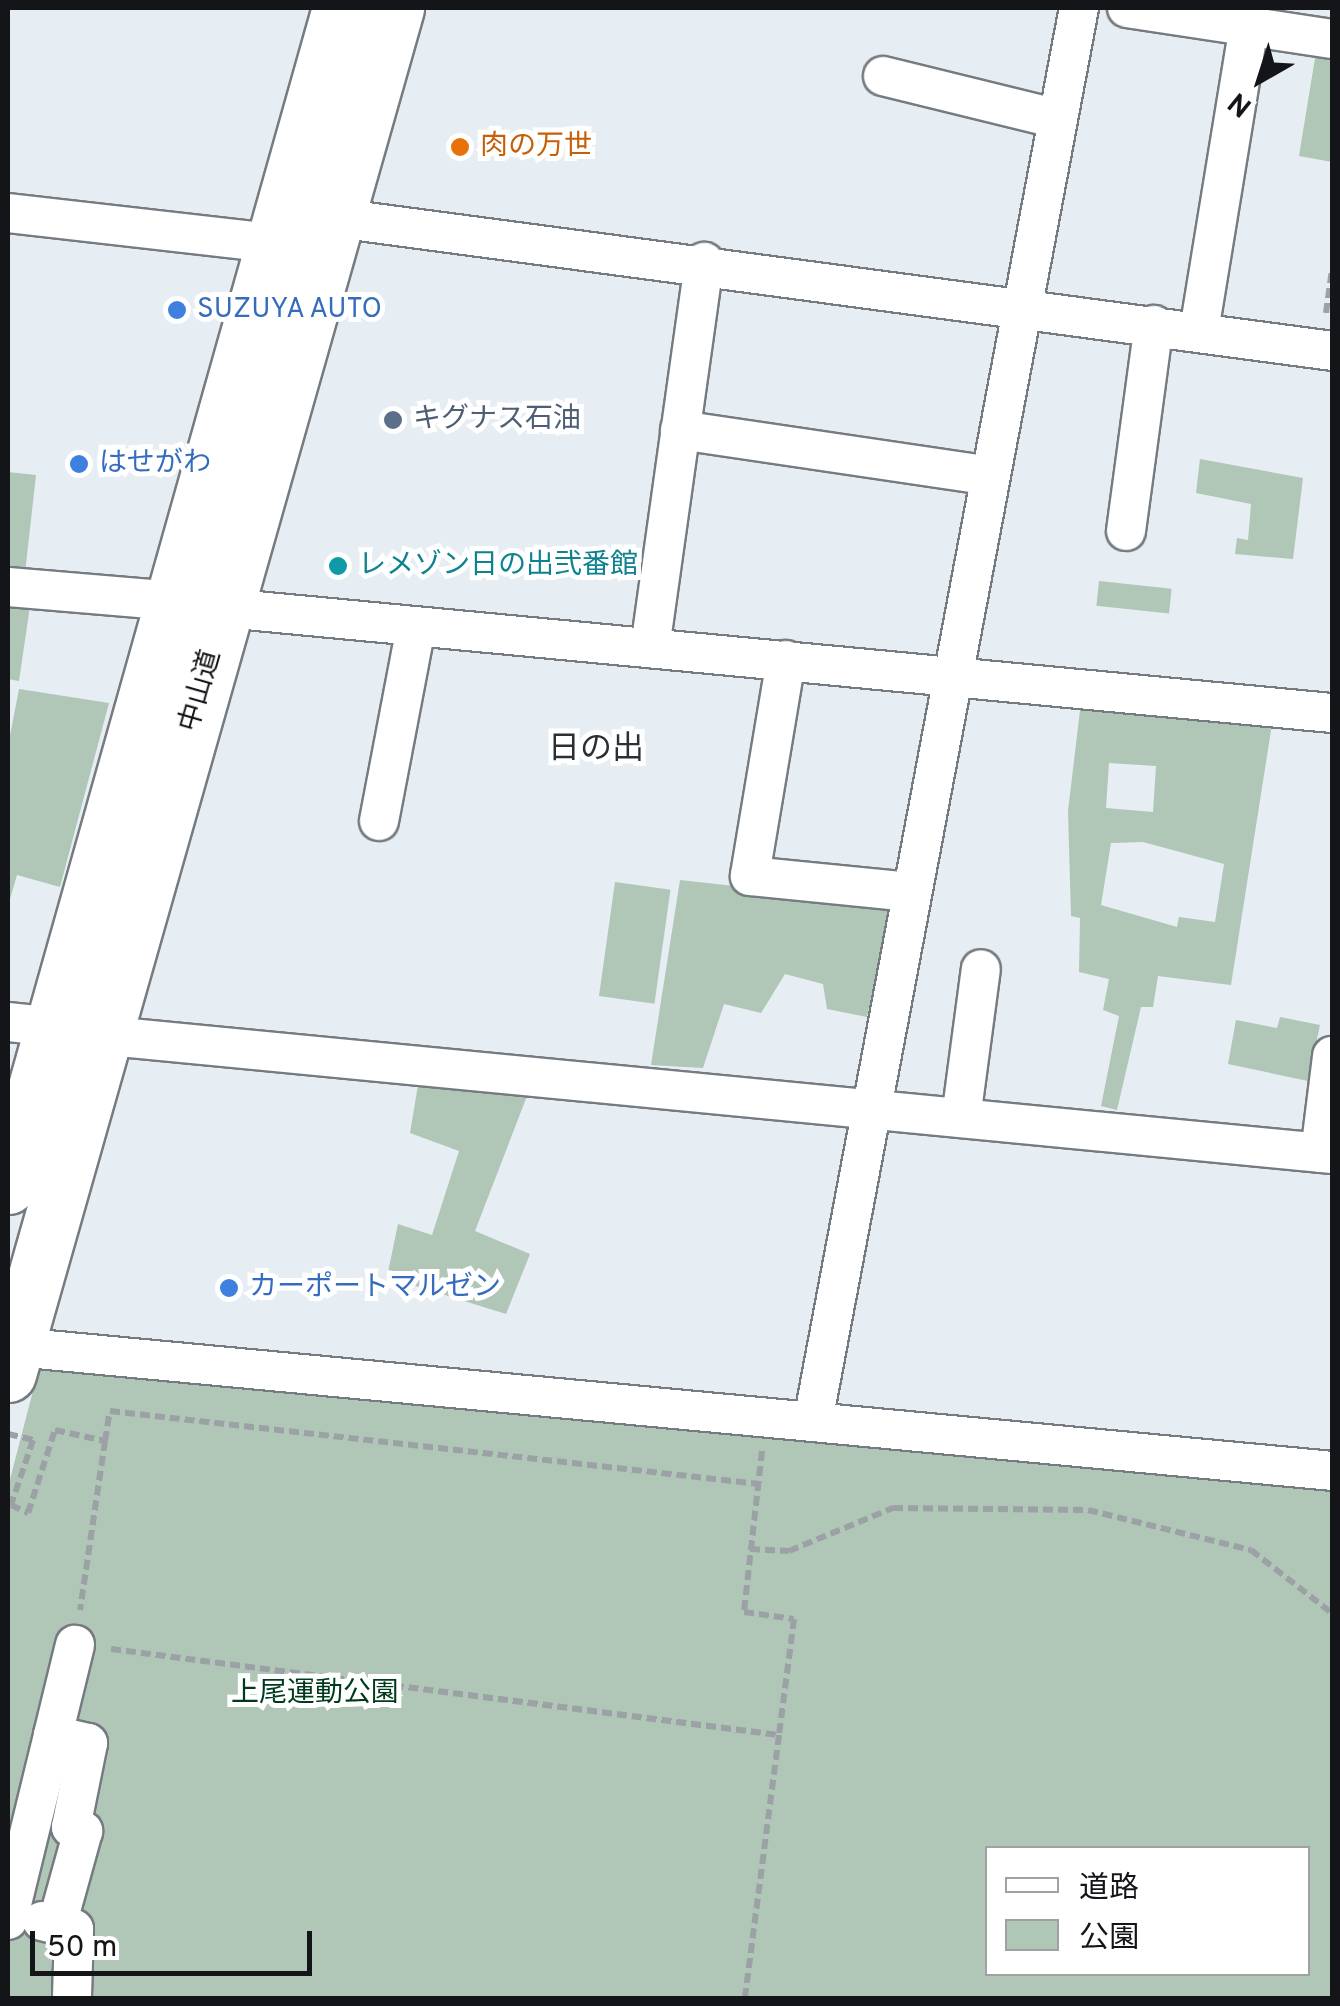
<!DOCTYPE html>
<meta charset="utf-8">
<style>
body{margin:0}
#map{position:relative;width:1340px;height:2006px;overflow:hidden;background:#e6edf3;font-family:Overpass,"Noto Sans JP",sans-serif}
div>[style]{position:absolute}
.green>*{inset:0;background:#b0c6b6;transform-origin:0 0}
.path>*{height:6px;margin-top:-3px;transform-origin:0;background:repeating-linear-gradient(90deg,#9ca1a6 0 10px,transparent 0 15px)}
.roads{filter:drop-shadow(2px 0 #757b80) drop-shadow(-2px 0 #757b80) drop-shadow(0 2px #757b80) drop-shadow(0 -2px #757b80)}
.minor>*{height:38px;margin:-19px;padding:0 19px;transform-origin:19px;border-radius:19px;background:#fff}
.highway>*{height:55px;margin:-27.5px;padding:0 27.5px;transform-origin:27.5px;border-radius:27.5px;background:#fff}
.dots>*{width:28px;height:28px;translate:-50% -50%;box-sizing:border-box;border:5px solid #fff;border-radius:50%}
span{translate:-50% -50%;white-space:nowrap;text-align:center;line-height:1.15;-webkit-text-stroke:10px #fff;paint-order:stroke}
.food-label{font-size:28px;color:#c56008}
.left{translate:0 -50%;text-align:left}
.shop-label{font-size:28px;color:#366cbe}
.service-label{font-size:28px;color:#4e5e75}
.culture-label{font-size:28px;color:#0d838f}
.street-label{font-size:28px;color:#131518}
.park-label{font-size:28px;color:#003a1c}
.quarter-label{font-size:32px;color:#2b3035}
.frame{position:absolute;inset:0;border:10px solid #131518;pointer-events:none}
.legend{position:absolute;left:985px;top:1846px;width:325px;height:130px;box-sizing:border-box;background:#fff;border:2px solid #a1a1a3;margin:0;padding:12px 18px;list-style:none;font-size:30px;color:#131518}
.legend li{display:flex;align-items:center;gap:20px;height:50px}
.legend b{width:50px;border:2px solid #a1a1a3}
.north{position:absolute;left:1210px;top:30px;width:100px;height:100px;-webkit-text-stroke:8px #fff;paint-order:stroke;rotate:219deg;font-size:28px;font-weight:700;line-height:40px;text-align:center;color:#131518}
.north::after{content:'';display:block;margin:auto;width:35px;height:45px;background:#131518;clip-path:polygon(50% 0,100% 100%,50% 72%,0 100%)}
.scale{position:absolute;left:30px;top:1931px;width:282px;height:45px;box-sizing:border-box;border:5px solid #131518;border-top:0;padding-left:12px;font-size:30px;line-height:35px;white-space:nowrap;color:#131518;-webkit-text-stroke:8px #fff;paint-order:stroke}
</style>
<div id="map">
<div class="green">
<div style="clip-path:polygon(1316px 52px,1332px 55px,1332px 162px,1299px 156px)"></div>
<div style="clip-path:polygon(1200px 459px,1303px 478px,1293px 559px,1235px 554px,1237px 538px,1248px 540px,1251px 504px,1196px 493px)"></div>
<div style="clip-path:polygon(8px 472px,36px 475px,24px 582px,8px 580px)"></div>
<div style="left:1099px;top:581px;width:73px;height:25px;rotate:6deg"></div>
<div style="clip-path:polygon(8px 603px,30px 606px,19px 681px,8px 679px)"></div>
<div style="clip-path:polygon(19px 689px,109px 703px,60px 887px,17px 875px,8px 906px,8px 746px)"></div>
<div style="clip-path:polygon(evenodd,1081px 702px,1272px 724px,1231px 985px,1158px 976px,1153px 1007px,1141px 1007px,1117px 1110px,1101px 1106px,1119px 1016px,1103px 1010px,1109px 979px,1079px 972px,1080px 918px,1071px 916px,1068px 811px,1081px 702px,1109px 763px,1156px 766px,1153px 812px,1106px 808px,1109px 763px,1081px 702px,1143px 842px,1224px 864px,1215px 922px,1179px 917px,1177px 927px,1101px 905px,1111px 843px,1143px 842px)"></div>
<div style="clip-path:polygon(680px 880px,881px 902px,889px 914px,867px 1017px,827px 1009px,823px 984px,785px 974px,761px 1013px,724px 1004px,703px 1068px,651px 1065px)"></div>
<div style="left:615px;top:882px;width:56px;height:115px;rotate:8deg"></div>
<div style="clip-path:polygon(1280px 1017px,1320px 1025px,1308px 1081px,1228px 1064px,1236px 1020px,1277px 1028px)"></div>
<div style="clip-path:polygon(419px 1079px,527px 1096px,475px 1231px,530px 1254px,506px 1314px,387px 1277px,398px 1224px,432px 1235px,459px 1151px,410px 1133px)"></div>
<div style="clip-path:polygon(evenodd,40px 1364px,1332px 1483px,1332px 1998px,8px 1998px,8px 1487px,40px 1364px,988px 1848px,1308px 1848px,1308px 1974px,988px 1974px,988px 1848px)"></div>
</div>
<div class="path">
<div style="left:1326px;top:313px;width:44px;rotate:-82.2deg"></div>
<div style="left:8px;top:1434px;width:26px;rotate:13deg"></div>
<div style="left:33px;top:1440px;width:69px;rotate:108.7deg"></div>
<div style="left:11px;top:1505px;width:19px;rotate:25deg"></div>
<div style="left:28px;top:1513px;width:87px;rotate:-72deg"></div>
<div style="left:55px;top:1430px;width:51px;rotate:12.4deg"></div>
<div style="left:105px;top:1441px;width:171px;rotate:98.4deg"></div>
<div style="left:105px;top:1441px;width:30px;rotate:-81deg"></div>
<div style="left:110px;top:1411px;width:653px;rotate:6.42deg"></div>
<div style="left:762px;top:1451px;width:162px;rotate:96.4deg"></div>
<div style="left:744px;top:1612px;width:50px;rotate:8deg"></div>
<div style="left:794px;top:1619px;width:117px;rotate:97.4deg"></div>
<div style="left:750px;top:1549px;width:39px;rotate:3deg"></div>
<div style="left:789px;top:1551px;width:113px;rotate:-22.5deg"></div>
<div style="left:893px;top:1508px;width:195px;rotate:0.6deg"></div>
<div style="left:1088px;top:1510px;width:168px;rotate:13.8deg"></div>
<div style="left:1251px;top:1550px;width:103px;rotate:37.9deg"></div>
<div style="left:111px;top:1649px;width:674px;rotate:7.34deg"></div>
<div style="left:779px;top:1735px;width:265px;rotate:97.4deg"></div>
</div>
<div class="roads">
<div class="minor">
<div style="left:1127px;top:8px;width:207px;rotate:8.6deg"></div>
<div style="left:883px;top:76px;width:176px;rotate:13.8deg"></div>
<div style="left:8px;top:213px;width:267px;rotate:6.5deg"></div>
<div style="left:337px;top:218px;width:1004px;rotate:7.61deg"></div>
<div style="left:1199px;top:331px;width:309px;rotate:-80.7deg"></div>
<div style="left:680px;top:430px;width:313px;rotate:8.4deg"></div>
<div style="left:1126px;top:531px;width:208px;rotate:-82.3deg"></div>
<div style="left:8px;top:587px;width:169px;rotate:4.8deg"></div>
<div style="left:225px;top:608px;width:1112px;rotate:5.42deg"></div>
<div style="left:650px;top:648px;width:390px;rotate:-82deg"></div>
<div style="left:786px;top:660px;width:219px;rotate:99.5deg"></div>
<div style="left:750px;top:876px;width:160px;rotate:5.7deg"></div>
<div style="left:379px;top:821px;width:197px;rotate:-79.2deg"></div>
<div style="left:8px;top:1022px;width:47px;rotate:6.1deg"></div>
<div style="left:99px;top:1035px;width:1239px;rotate:5.51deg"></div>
<div style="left:961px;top:1118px;width:150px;rotate:-82.4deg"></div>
<div style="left:1320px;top:1153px;width:98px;rotate:-82.9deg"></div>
<div style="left:16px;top:1347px;width:1322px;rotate:5.38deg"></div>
<div style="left:813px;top:1421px;width:1438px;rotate:-79.34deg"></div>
<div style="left:53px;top:1735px;width:93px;rotate:-76.3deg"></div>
<div style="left:8px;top:1920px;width:190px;rotate:-76.3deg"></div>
<div style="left:53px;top:1735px;width:36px;rotate:13deg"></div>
<div style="left:88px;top:1743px;width:86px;rotate:101.4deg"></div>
<div style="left:71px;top:1827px;width:13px;rotate:18deg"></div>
<div style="left:83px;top:1831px;width:98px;rotate:105.5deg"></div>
<div style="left:42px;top:1921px;width:33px;rotate:14deg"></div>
<div style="left:74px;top:1929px;width:69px;rotate:91.7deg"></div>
</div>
<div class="highway">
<div style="left:8px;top:1186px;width:1224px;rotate:-74.26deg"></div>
<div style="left:8px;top:1374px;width:1420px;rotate:-74.14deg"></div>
</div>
</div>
<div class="dots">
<div style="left:460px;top:147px;background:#e8710a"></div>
<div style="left:177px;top:310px;background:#3f7fe0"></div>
<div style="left:393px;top:420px;background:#5c6f8a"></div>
<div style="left:79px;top:464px;background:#3f7fe0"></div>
<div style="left:338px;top:566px;background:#0f9aa8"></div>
<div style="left:229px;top:1288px;background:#3f7fe0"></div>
</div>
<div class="food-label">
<span class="left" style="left:480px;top:147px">肉の万世</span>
</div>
<div class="shop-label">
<span class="left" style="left:197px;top:310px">SUZUYA AUTO</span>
<span class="left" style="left:99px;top:464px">はせがわ</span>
<span class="left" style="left:249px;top:1288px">カーポートマルゼン</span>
</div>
<div class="service-label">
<span class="left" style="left:413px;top:420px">キグナス石油</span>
</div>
<div class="culture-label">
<span class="left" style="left:358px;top:566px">レメゾン日の出弐番館</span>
</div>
<div class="street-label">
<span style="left:201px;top:691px;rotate:-74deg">中山道</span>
</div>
<div class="park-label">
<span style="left:315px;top:1694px">上尾運動公園</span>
</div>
<div class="quarter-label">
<span style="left:596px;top:750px">日の出</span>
</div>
<div class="frame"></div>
<ul class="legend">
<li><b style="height:12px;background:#fff"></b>道路</li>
<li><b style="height:28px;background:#b0c6b6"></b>公園</li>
</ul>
<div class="north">N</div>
<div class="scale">50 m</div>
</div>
